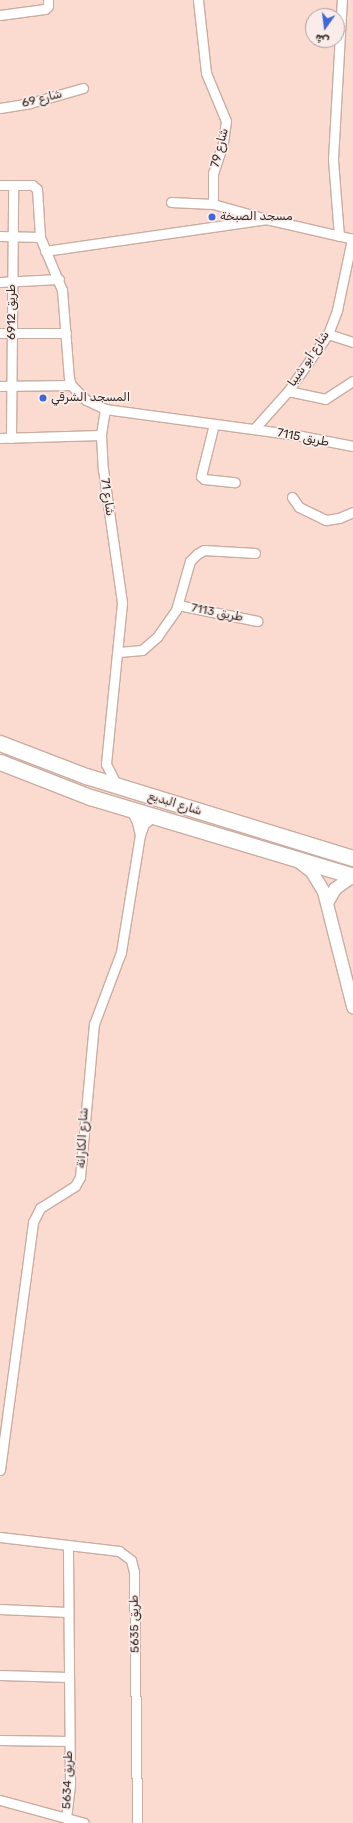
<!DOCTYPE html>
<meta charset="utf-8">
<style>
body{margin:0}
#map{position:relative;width:353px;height:1823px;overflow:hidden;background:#fbdbd0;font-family:Rubik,Vazirmatn,sans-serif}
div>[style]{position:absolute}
.roads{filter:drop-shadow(1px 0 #cbaca1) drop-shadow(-1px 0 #cbaca1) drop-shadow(0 1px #cbaca1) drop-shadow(0 -1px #cbaca1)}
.minor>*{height:9px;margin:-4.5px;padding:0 4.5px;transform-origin:4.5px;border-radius:4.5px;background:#fff}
.tertiary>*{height:12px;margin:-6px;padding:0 6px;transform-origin:6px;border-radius:6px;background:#fff}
.primary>*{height:15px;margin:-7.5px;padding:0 7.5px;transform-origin:7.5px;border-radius:7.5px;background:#fff}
.dots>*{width:11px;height:11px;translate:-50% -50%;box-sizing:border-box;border:2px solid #faede9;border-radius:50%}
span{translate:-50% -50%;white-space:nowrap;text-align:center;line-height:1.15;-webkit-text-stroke:3.5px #faede9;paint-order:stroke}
.street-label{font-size:12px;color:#372b26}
.poi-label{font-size:12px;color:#372b26}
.left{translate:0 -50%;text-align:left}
.north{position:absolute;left:305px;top:8px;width:40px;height:40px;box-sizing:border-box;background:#faede9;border:1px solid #ac9f9b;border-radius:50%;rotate:194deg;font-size:11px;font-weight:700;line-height:16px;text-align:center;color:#372b26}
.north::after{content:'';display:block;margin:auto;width:14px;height:18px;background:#3f67d8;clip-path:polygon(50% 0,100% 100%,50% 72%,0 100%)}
</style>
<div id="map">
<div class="roads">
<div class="minor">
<div style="left:198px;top:0;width:73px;rotate:83.7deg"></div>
<div style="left:206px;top:73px;width:52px;rotate:67.4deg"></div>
<div style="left:226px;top:121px;width:22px;rotate:98deg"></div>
<div style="left:223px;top:143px;width:32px;rotate:108deg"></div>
<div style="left:213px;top:173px;width:31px;rotate:90deg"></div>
<div style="left:0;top:15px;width:45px;rotate:-7.6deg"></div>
<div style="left:45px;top:9px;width:4px;rotate:-45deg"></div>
<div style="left:48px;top:6px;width:6px;rotate:-90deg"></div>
<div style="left:0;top:108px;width:30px;rotate:-9deg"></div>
<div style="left:30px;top:103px;width:55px;rotate:-15.8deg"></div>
<div style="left:0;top:185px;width:32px"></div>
<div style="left:32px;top:185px;width:6px;rotate:39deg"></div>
<div style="left:37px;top:189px;width:48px;rotate:86.4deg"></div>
<div style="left:40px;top:237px;width:57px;rotate:67.5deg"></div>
<div style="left:62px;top:290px;width:88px;rotate:85.5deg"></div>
<div style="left:69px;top:378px;width:7px;rotate:74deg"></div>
<div style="left:71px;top:385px;width:21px;rotate:45deg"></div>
<div style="left:86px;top:400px;width:21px;rotate:25deg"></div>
<div style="left:105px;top:409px;width:188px;rotate:7.7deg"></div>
<div style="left:291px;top:434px;width:63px;rotate:11deg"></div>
<div style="left:171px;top:202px;width:42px;rotate:2.7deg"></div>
<div style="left:213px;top:204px;width:52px;rotate:15.6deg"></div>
<div style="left:0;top:236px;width:40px;rotate:1.4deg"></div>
<div style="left:339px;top:236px;width:77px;rotate:-94.5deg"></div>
<div style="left:333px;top:159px;width:159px;rotate:-86.8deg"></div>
<div style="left:45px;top:251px;width:223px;rotate:-8.2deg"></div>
<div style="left:266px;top:219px;width:89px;rotate:12.9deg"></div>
<div style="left:0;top:282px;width:59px;rotate:-2.9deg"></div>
<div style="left:0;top:333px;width:66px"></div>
<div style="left:328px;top:334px;width:26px;rotate:18deg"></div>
<div style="left:0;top:386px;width:71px;rotate:-0.8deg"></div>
<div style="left:288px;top:391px;width:38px;rotate:12deg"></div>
<div style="left:325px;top:399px;width:33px;rotate:-33deg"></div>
<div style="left:105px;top:409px;width:26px;rotate:99deg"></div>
<div style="left:101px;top:435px;width:34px;rotate:87deg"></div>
<div style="left:103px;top:469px;width:135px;rotate:81.9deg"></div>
<div style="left:122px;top:603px;width:162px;rotate:95.7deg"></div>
<div style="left:106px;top:764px;width:22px;rotate:63deg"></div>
<div style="left:214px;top:424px;width:54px;rotate:104deg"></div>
<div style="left:201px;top:476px;width:4px;rotate:45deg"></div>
<div style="left:204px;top:479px;width:31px;rotate:6deg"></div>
<div style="left:254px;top:429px;width:51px;rotate:-48.2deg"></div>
<div style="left:288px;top:391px;width:70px;rotate:-54.9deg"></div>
<div style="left:328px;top:334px;width:26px;rotate:-69deg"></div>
<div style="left:337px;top:310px;width:73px;rotate:-78.1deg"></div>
<div style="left:0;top:438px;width:101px;rotate:-1.7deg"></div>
<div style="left:11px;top:438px;width:253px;rotate:-89.5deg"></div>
<div style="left:292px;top:497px;width:12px;rotate:55deg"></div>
<div style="left:299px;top:507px;width:30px;rotate:26deg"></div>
<div style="left:326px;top:520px;width:13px;rotate:-9deg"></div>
<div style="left:339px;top:518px;width:15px;rotate:-23deg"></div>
<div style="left:178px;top:605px;width:81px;rotate:11.4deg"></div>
<div style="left:119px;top:652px;width:23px;rotate:-5deg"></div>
<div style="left:142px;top:650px;width:20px;rotate:-41deg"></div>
<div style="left:157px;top:637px;width:33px;rotate:-55deg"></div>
<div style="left:176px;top:610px;width:51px;rotate:-74.1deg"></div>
<div style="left:190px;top:561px;width:10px;rotate:-45deg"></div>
<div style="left:197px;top:554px;width:8px;rotate:-30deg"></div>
<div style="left:204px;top:550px;width:51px;rotate:3.4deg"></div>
<div style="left:131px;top:810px;width:13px;rotate:63deg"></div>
<div style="left:137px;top:822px;width:13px;rotate:77deg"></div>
<div style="left:0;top:1470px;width:250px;rotate:-82.4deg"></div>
<div style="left:33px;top:1222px;width:16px;rotate:-63deg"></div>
<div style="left:40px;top:1208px;width:41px;rotate:-32.2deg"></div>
<div style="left:75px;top:1186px;width:10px;rotate:-61deg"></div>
<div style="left:80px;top:1177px;width:154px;rotate:-84.8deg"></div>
<div style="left:94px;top:1024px;width:77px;rotate:-69.4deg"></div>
<div style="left:121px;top:952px;width:119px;rotate:-80.8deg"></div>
<div style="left:140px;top:835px;width:12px;rotate:-70deg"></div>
<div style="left:144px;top:824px;width:13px;rotate:-39deg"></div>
<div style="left:0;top:1537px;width:120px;rotate:6.7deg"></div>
<div style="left:119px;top:1551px;width:15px;rotate:37deg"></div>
<div style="left:131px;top:1560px;width:12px;rotate:76deg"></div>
<div style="left:134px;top:1572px;width:251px;rotate:89.3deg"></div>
<div style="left:0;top:1609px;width:67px;rotate:2.6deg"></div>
<div style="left:0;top:1675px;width:68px;rotate:1.7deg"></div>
<div style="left:0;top:1740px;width:69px;rotate:0.8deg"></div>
<div style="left:0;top:1800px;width:87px;rotate:15.3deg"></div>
<div style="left:66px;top:1818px;width:34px;rotate:-83deg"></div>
<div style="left:70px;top:1784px;width:239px;rotate:-90.5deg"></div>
</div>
<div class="tertiary">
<div style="left:298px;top:861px;width:18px;rotate:38deg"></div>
<div style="left:312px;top:872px;width:23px;rotate:59deg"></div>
<div style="left:324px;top:892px;width:119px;rotate:75.8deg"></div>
<div style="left:327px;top:903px;width:16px;rotate:-60deg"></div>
<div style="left:335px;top:889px;width:22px;rotate:-36deg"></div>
</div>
<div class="primary">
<div style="left:0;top:743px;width:92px;rotate:21deg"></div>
<div style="left:86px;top:776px;width:279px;rotate:17.1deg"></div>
<div style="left:0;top:762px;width:97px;rotate:21.3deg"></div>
<div style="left:90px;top:797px;width:275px;rotate:16.7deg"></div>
</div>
</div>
<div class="dots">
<div style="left:212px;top:217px;background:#3f67d8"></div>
<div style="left:43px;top:398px;background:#3f67d8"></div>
</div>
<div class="street-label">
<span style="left:42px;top:99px;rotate:-14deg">شارع 69</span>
<span style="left:220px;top:148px;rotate:-76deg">شارع 79</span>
<span style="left:12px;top:312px;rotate:-90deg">طريق 6912</span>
<span style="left:309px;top:359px;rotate:-56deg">شارع أبو شيبا</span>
<span style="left:303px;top:438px;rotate:11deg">طريق 7115</span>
<span style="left:107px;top:497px;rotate:81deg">شارع 71</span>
<span style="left:217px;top:613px;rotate:11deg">طريق 7113</span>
<span style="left:175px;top:804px;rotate:17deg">شارع البديع</span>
<span style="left:83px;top:1138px;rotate:-87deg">شارع الكارانة</span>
<span style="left:135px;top:1624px;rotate:-91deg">طريق 5635</span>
<span style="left:68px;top:1780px;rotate:-88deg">طريق 5634</span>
</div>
<div class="poi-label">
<span class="left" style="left:220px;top:217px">مسجد الصبخة</span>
<span class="left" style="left:51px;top:398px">المسجد الشرقي</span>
</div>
<div class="north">ش</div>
</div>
